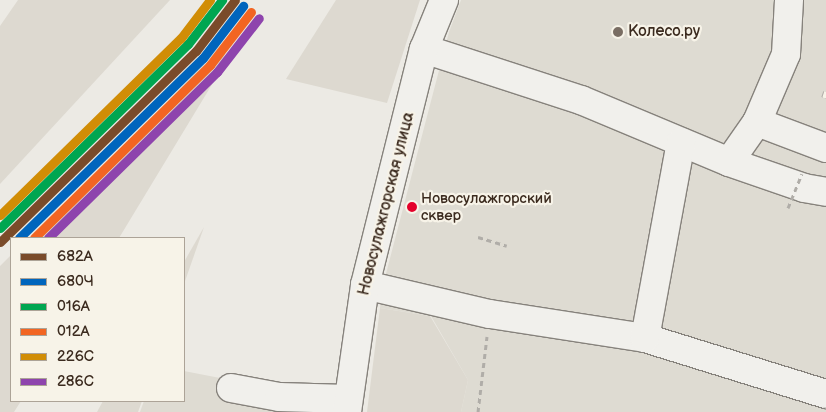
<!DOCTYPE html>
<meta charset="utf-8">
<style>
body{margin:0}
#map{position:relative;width:826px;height:412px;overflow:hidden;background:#eceae4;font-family:"Balsamiq Sans",sans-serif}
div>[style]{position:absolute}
.built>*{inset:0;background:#dedbd2}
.green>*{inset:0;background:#ddd9d0}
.path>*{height:3px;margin-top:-1.5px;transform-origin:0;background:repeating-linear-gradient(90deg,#b0ada8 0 5px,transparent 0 9px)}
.roads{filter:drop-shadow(1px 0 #86827c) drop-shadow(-1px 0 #86827c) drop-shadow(0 1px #86827c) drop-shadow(0 -1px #86827c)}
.minor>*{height:28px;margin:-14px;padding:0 14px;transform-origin:14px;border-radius:14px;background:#f1f0ec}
.major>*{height:28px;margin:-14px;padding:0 14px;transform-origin:14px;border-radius:14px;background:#f1f0ec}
.rail>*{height:5.5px;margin-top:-2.75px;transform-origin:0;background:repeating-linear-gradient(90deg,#f7f3e8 0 11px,#b0ada8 0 22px);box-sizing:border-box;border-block:1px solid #b0ada8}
.path-bridge>*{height:3px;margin-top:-1.5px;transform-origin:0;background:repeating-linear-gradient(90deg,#b0ada8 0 5px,transparent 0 9px)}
.rail-1>*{height:9px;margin:-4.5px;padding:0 4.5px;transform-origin:4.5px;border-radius:4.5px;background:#7a4b2a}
.rail-2>*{height:9px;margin:-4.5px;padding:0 4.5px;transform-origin:4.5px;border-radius:4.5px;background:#0065bd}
.rail-3>*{height:9px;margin:-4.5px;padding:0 4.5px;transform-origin:4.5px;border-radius:4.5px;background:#00a651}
.rail-4>*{height:9px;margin:-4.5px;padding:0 4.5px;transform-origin:4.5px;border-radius:4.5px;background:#f26522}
.rail-5>*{height:9px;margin:-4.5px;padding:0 4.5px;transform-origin:4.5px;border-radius:4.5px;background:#d18d06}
.rail-6>*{height:9px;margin:-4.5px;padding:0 4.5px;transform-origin:4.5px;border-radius:4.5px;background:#8e44ad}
.dots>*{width:14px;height:14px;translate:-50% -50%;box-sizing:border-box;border:2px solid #f7f3e8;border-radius:50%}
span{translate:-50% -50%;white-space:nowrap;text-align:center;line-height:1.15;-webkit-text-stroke:4.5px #f7f3e8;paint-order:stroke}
.bus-label{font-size:15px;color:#3b2a1e}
.left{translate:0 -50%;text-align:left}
.poi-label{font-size:16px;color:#3b2a1e}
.street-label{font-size:16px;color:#3b2a1e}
.legend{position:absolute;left:10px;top:237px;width:175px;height:165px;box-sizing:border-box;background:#f7f3e8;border:1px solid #aca397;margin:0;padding:6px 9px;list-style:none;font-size:15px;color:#3b2a1e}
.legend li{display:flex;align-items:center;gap:10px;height:25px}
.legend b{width:25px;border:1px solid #aca397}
</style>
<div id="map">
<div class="built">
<div style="clip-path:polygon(461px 0,826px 0,826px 412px,461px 412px,468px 380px,431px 316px,380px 308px,382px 289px,449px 32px)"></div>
<div style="clip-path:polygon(184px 371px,334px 400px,333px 412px,140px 412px,144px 401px,184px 401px)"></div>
</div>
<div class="green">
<div style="clip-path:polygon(18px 0,170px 0,0 184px,0 26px)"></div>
<div style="clip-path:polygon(336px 0,420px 0,387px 103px,286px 79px)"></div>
<div style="clip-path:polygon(224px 41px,225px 63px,119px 238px,30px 238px,105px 170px)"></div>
<div style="clip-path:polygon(204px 227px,184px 284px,184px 262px)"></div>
<div style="clip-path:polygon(11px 255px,11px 401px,21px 401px,14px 412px,0 412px,0 266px)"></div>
<div style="clip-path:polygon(380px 308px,430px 316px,468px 380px,461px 412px,367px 412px)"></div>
<div style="clip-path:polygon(103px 401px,142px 401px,138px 412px,97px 412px)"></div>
</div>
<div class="path">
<div style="left:478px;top:237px;width:30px;rotate:17deg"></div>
<div style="left:478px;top:412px;width:76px;rotate:-83.2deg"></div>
</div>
<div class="roads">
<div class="minor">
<div style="left:424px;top:49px;width:165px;rotate:18deg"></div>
<div style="left:581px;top:100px;width:160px;rotate:22.7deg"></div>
<div style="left:729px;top:162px;width:49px;rotate:-55deg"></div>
<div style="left:757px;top:122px;width:74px;rotate:-66.9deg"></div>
<div style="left:786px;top:54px;width:54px;rotate:-86.8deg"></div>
<div style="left:757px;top:122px;width:74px;rotate:20.6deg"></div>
<div style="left:729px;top:162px;width:79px;rotate:19.1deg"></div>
<div style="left:804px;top:188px;width:22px;rotate:10deg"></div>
<div style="left:365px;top:285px;width:128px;rotate:13.1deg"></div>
<div style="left:490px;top:314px;width:157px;rotate:8.8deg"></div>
<div style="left:645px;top:338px;width:189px;rotate:17.2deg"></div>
<div style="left:645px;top:338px;width:199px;rotate:-79.6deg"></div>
<div style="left:231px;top:388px;width:49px;rotate:10.6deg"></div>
<div style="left:279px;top:397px;width:69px;rotate:1.7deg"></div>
</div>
<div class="major">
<div style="left:347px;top:412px;width:128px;rotate:-81.9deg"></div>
<div style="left:365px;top:285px;width:243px;rotate:-76deg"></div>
<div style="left:424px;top:49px;width:53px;rotate:-67.8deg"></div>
</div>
</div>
<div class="rail">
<div style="left:824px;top:98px;width:6px;rotate:-72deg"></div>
</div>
<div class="path-bridge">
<div style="left:788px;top:208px;width:37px;rotate:-68deg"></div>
</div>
<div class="rail-1">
<div style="left:0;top:242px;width:274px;rotate:-44.3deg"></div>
<div style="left:196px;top:51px;width:64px;rotate:-52.6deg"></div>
</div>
<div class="rail-2">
<div style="left:19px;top:238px;width:257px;rotate:-44.4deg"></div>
<div style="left:203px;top:58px;width:66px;rotate:-52.4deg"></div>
</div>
<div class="rail-3">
<div style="left:0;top:228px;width:263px;rotate:-44.4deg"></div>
<div style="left:188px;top:44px;width:56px;rotate:-52.3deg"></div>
</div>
<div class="rail-4">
<div style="left:34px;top:238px;width:247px;rotate:-44.5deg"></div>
<div style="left:210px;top:65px;width:67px;rotate:-52.3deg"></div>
</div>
<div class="rail-5">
<div style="left:0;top:215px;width:253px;rotate:-44.4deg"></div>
<div style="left:181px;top:38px;width:48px;rotate:-52.7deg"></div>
</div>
<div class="rail-6">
<div style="left:48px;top:238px;width:237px;rotate:-44.5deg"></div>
<div style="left:217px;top:72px;width:68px;rotate:-52.1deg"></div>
</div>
<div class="dots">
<div style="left:618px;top:32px;background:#796d63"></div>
<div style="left:412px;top:207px;background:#e4002b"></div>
</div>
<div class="bus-label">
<span class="left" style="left:421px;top:207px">Новосулажгорский<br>сквер</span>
</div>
<div class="poi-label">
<span class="left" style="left:628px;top:32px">Колесо.ру</span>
</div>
<div class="street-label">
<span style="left:387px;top:204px;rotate:-76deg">Новосулажгорская улица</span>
</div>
<ul class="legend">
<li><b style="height:6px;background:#7a4b2a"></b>682А</li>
<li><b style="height:6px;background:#0065bd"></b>680Ч</li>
<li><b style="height:6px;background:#00a651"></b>016А</li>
<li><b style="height:6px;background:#f26522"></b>012А</li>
<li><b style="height:6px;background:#d18d06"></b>226С</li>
<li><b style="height:6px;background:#8e44ad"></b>286С</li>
</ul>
</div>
